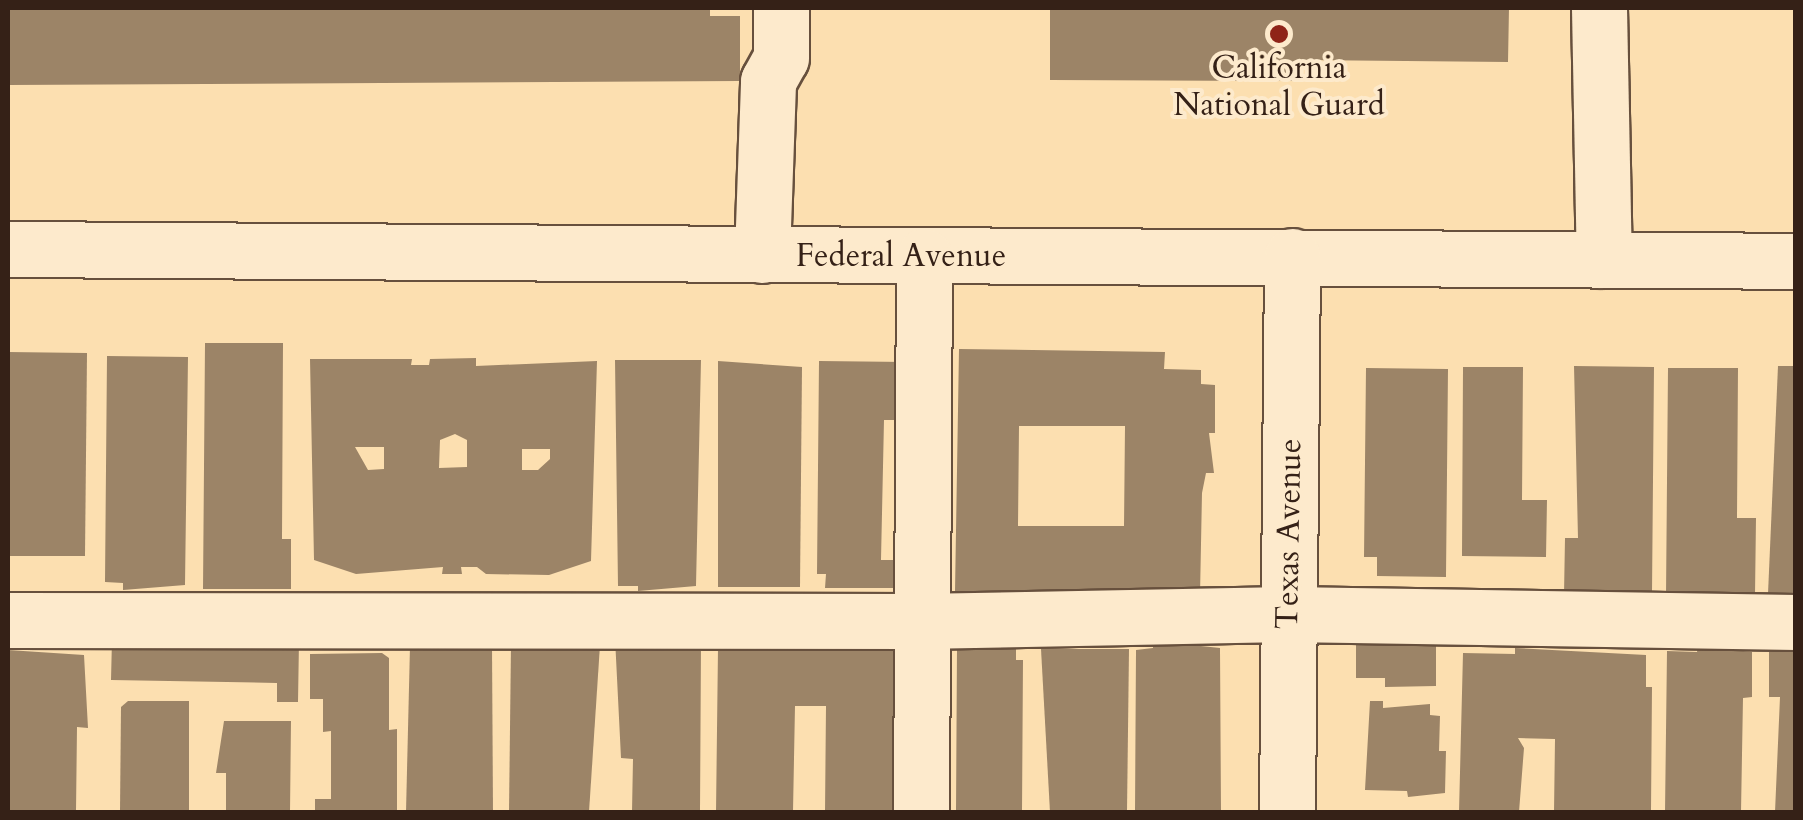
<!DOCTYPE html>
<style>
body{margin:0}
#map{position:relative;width:1803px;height:820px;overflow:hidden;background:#fcdfb0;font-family:Cardo,serif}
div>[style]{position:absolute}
.building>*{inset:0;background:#9c8467}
.roads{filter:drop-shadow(2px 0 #67503d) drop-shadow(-2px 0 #67503d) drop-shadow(0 2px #67503d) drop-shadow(0 -2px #67503d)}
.minor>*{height:55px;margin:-27.5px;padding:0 27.5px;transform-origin:27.5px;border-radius:27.5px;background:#fdeacc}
.dots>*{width:28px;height:28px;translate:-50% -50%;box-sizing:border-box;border:5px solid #fdeacc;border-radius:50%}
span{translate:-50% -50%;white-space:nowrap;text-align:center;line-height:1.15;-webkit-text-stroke:8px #fdeacc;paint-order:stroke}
.poi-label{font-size:32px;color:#352117}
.street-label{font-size:32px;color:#352117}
.frame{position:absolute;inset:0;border:10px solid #352117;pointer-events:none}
</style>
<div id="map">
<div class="building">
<i style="clip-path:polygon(8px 8px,710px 8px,710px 16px,740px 16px,740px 81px,8px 85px)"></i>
<i style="clip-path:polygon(1050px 8px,1509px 8px,1508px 62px,1303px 60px,1303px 81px,1050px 80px)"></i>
<i style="clip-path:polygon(205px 343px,283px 343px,282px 539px,291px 539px,291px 589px,203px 589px)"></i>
<i style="clip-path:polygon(evenodd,959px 349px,1165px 352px,1164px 369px,1201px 370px,1201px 384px,1215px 385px,1215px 433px,1209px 433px,1214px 473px,1206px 473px,1202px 493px,1200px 595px,955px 592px,959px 349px,1019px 426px,1125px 426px,1124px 526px,1018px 526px,1019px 426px)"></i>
<i style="clip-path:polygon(8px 352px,87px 353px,85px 556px,8px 556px)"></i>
<i style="clip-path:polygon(107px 356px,188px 357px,185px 585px,123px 590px,123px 583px,105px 582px)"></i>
<i style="clip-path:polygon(evenodd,476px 358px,476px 366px,597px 361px,591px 561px,549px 575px,486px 574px,477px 567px,461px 567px,462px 574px,442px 574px,443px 567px,356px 574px,314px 560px,310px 359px,412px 359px,411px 365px,429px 365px,430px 359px,476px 358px,455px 434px,467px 440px,467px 467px,439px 468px,440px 440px,455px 434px,476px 358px,355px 447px,384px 447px,384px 469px,368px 470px,355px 447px,476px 358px,522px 449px,550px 449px,550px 459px,538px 470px,522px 470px,522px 449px)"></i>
<i style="clip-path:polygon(615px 360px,701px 360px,696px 586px,638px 591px,638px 586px,618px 586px)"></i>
<i style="clip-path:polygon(718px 361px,802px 367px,800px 587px,718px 587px)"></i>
<i style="clip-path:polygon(819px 361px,906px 362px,906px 420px,884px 420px,881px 560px,905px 560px,905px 588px,825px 588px,826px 574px,817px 574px)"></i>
<i style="clip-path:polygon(1574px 366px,1654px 367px,1652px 594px,1564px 594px,1565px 538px,1578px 538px)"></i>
<i style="clip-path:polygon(1778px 366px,1796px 366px,1796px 594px,1768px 594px)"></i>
<i style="clip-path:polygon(1463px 367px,1523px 367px,1522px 500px,1547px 500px,1546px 557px,1462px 556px)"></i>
<i style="clip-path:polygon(1366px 368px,1448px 369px,1446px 577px,1377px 576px,1377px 557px,1364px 557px)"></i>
<i style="clip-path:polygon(1668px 368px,1738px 368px,1737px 518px,1756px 518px,1755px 595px,1666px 595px)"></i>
<i style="clip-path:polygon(1356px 635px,1436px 637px,1436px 686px,1385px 687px,1385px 678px,1356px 678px)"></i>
<i style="clip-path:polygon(615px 638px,701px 643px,700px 812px,632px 812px,633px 759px,621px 758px)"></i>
<i style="clip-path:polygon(112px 639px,299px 641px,298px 702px,277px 702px,277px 683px,111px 680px)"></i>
<i style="clip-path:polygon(860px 639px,868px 650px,904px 650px,902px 812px,825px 812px,826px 706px,795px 706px,793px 812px,716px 812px,718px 648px)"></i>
<i style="clip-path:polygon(1153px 641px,1220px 648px,1221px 812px,1135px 812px,1136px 650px,1153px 648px)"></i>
<i style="clip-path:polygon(511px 645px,600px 645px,589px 812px,509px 812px)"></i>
<i style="clip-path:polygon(410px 646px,492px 646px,493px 812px,406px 812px)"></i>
<i style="clip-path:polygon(1698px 646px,1752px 652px,1752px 697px,1743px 698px,1741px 812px,1665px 812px,1667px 651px,1697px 652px)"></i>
<i style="clip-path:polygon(957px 647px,1016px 647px,1016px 660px,1023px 660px,1022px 812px,956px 812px)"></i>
<i style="clip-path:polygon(1515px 648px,1646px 655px,1646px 687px,1652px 687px,1651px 812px,1554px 812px,1555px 739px,1518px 738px,1524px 748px,1519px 812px,1459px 812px,1463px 653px,1515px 654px)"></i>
<i style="clip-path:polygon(1041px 649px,1129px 649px,1127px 812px,1050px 812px)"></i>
<i style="clip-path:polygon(8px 650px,84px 655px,88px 728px,77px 727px,76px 812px,8px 812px)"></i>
<i style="clip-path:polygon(1769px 652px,1796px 652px,1796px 812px,1775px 812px,1780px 697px,1769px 697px)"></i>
<i style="clip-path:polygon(382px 653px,389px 658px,389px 730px,397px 729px,397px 812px,315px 812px,315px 799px,331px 799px,331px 731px,323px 732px,323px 699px,310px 699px,310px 654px)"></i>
<i style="clip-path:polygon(128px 701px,189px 701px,189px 812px,120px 812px,121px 707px)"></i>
<i style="clip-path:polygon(1370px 701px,1383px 701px,1383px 708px,1430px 704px,1430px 715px,1440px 716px,1439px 751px,1446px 751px,1445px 793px,1408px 797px,1407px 791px,1365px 790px)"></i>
<i style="clip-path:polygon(224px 721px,291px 721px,290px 812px,226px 812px,226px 773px,216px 773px)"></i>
</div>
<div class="roads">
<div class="minor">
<i style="left:1599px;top:8px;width:252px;rotate:88.9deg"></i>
<i style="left:8px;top:249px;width:1788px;rotate:0.38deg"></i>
<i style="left:762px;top:255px;width:174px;rotate:-88deg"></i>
<i style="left:768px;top:81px;width:26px;rotate:-61deg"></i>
<i style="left:781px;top:58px;width:50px;rotate:-90deg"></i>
<i style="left:8px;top:620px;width:911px;rotate:0.06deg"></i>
<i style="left:919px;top:621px;width:368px;rotate:-1.1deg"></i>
<i style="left:1287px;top:614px;width:509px;rotate:0.9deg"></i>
<i style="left:921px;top:812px;width:556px;rotate:-89.69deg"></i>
<i style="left:1287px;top:812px;width:556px;rotate:-89.48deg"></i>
</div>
</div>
<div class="dots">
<i style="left:1279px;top:34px;background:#8f2418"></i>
</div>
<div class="poi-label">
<span style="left:1279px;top:87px">California<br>National Guard</span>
</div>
<div class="street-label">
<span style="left:901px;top:256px">Federal Avenue</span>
<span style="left:1289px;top:534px;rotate:-89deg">Texas Avenue</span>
</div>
<div class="frame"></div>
</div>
